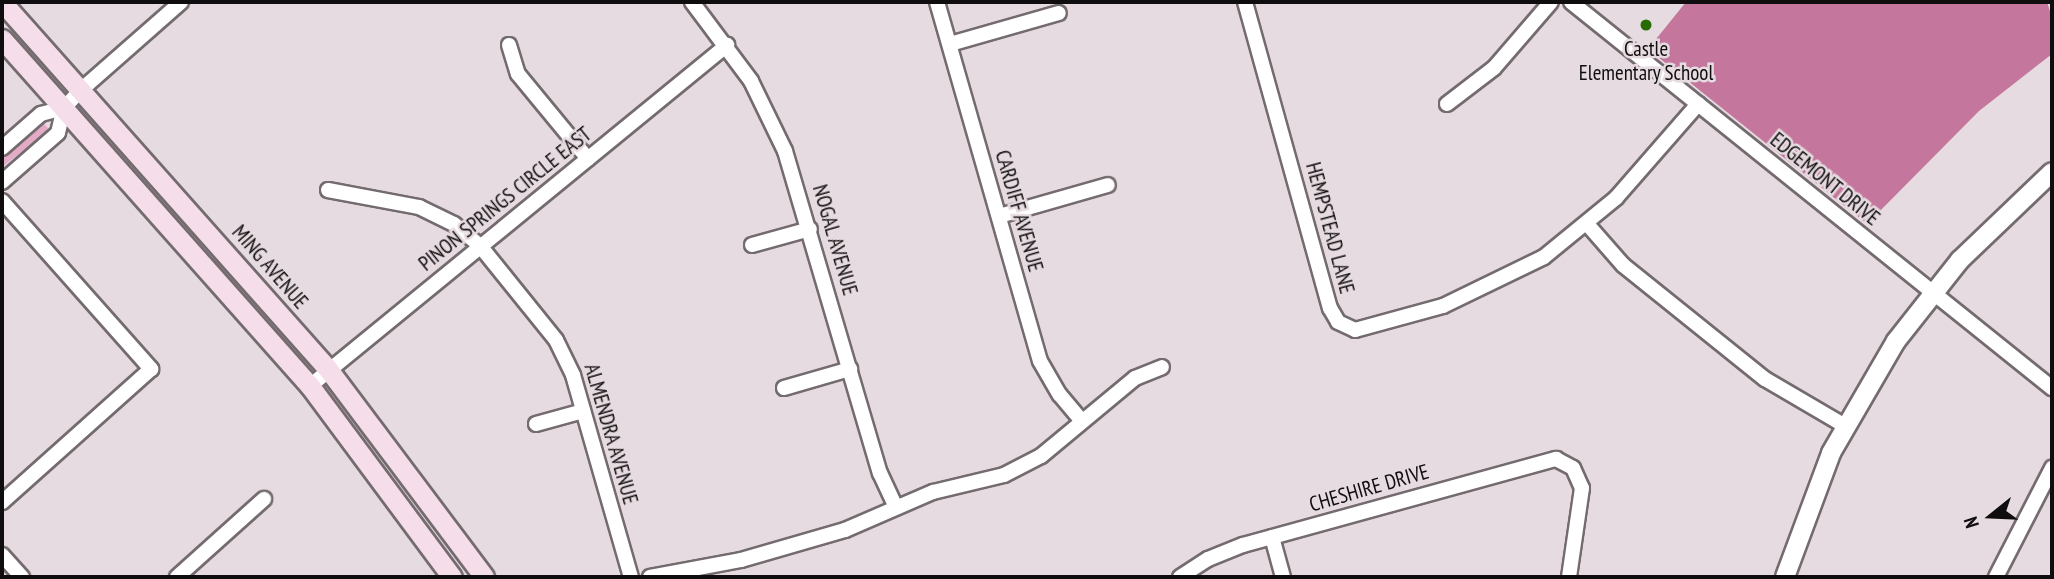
<!DOCTYPE html>
<style>
body{margin:0}
#map{position:relative;width:2054px;height:579px;overflow:hidden;background:#e6dbe0;font-family:"PT Sans Narrow",sans-serif}
div>[style]{position:absolute}
.green>*{inset:0;background:#e4abc6}
.water>*{inset:0;background:#c4769d}
.roads{filter:drop-shadow(2px 0 #746b6f) drop-shadow(-2px 0 #746b6f) drop-shadow(0 2px #746b6f) drop-shadow(0 -2px #746b6f)}
.minor>*{height:14px;margin:-7px;padding:0 7px;transform-origin:7px;border-radius:7px;background:#fff}
.tertiary>*{height:18px;margin:-9px;padding:0 9px;transform-origin:9px;border-radius:9px;background:#fff}
.secondary>*{height:19px;margin:-9.5px;padding:0 9.5px;transform-origin:9.5px;border-radius:9.5px;background:#f5dde9}
.dots>*{width:19px;height:19px;translate:-50% -50%;box-sizing:border-box;border:4px solid #e6dbe0;border-radius:50%}
span{translate:-50% -50%;white-space:nowrap;text-align:center;line-height:1.15;-webkit-text-stroke:5px #e6dbe0;paint-order:stroke}
.poi-label{font-size:21px;color:#100d0e}
.street-label{font-size:21px;color:#100d0e}
.frame{position:absolute;inset:0;border:4px solid #100d0e;pointer-events:none}
.north{position:absolute;left:1956px;top:481px;width:70px;height:70px;-webkit-text-stroke:5px #e6dbe0;paint-order:stroke;rotate:252deg;font-size:19px;font-weight:700;line-height:28px;text-align:center;color:#100d0e}
.north::after{content:'';display:block;margin:auto;width:24px;height:32px;background:#100d0e;clip-path:polygon(50% 0,100% 100%,50% 72%,0 100%)}
</style>
<div id="map">
<div class="green">
<i style="clip-path:polygon(42px 122px,48px 128px,46px 133px,2px 167px,2px 156px)"></i>
</div>
<div class="water">
<i style="clip-path:polygon(1686px 2px,2047px 2px,2052px 17px,2052px 54px,1979px 111px,1867px 224px,1648px 49px)"></i>
</div>
<div class="roads">
<div class="minor">
<i style="left:692px;top:2px;width:99px;rotate:53.2deg"></i>
<i style="left:751px;top:81px;width:78px;rotate:64.1deg"></i>
<i style="left:785px;top:151px;width:336px;rotate:73.6deg"></i>
<i style="left:880px;top:473px;width:38px;rotate:65deg"></i>
<i style="left:937px;top:2px;width:373px;rotate:74deg"></i>
<i style="left:1040px;top:361px;width:39px;rotate:60deg"></i>
<i style="left:1060px;top:395px;width:34px;rotate:50deg"></i>
<i style="left:1245px;top:2px;width:318px;rotate:74.5deg"></i>
<i style="left:1330px;top:308px;width:16px;rotate:60deg"></i>
<i style="left:1338px;top:322px;width:19px;rotate:25deg"></i>
<i style="left:1355px;top:330px;width:91px;rotate:-15.3deg"></i>
<i style="left:1443px;top:306px;width:112px;rotate:-25.9deg"></i>
<i style="left:1544px;top:257px;width:93px;rotate:-39.3deg"></i>
<i style="left:1616px;top:198px;width:125px;rotate:-48.9deg"></i>
<i style="left:1571px;top:2px;width:617px;rotate:38.75deg"></i>
<i style="left:950px;top:44px;width:113px;rotate:-15.9deg"></i>
<i style="left:509px;top:45px;width:30px;rotate:73deg"></i>
<i style="left:518px;top:74px;width:110px;rotate:50.5deg"></i>
<i style="left:1447px;top:104px;width:59px;rotate:-37.5deg"></i>
<i style="left:1494px;top:68px;width:87px;rotate:-49.2deg"></i>
<i style="left:2px;top:148px;width:52px;rotate:-41.1deg"></i>
<i style="left:41px;top:114px;width:24px;rotate:-15deg"></i>
<i style="left:2px;top:182px;width:74px;rotate:-41.2deg"></i>
<i style="left:58px;top:133px;width:26px;rotate:-77deg"></i>
<i style="left:64px;top:108px;width:25px;rotate:-47deg"></i>
<i style="left:81px;top:90px;width:133px;rotate:-41.3deg"></i>
<i style="left:328px;top:190px;width:93px;rotate:10.6deg"></i>
<i style="left:419px;top:207px;width:39px;rotate:26deg"></i>
<i style="left:454px;top:224px;width:35px;rotate:40deg"></i>
<i style="left:481px;top:247px;width:119px;rotate:51.1deg"></i>
<i style="left:556px;top:340px;width:39px;rotate:64deg"></i>
<i style="left:573px;top:375px;width:210px;rotate:74deg"></i>
<i style="left:2px;top:201px;width:225px;rotate:48.4deg"></i>
<i style="left:151px;top:369px;width:200px;rotate:138.2deg"></i>
<i style="left:999px;top:216px;width:113px;rotate:-15.9deg"></i>
<i style="left:1588px;top:225px;width:53px;rotate:48.8deg"></i>
<i style="left:1623px;top:265px;width:182px;rotate:38.8deg"></i>
<i style="left:1765px;top:379px;width:93px;rotate:30.4deg"></i>
<i style="left:752px;top:245px;width:60px;rotate:-15.4deg"></i>
<i style="left:310px;top:386px;width:539px;rotate:-39.27deg"></i>
<i style="left:784px;top:388px;width:69px;rotate:-16.1deg"></i>
<i style="left:536px;top:424px;width:49px;rotate:-15.5deg"></i>
<i style="left:1272px;top:537px;width:41px;rotate:74.6deg"></i>
<i style="left:2px;top:555px;width:30px;rotate:48deg"></i>
<i style="left:177px;top:577px;width:117px;rotate:-41.9deg"></i>
<i style="left:650px;top:577px;width:93px;rotate:-10.6deg"></i>
<i style="left:741px;top:560px;width:108px;rotate:-16.1deg"></i>
<i style="left:845px;top:530px;width:96px;rotate:-23.4deg"></i>
<i style="left:933px;top:492px;width:73px;rotate:-13.5deg"></i>
<i style="left:1004px;top:475px;width:42px;rotate:-27.2deg"></i>
<i style="left:1041px;top:456px;width:122px;rotate:-39.7deg"></i>
<i style="left:1135px;top:378px;width:29px;rotate:-22deg"></i>
<i style="left:1180px;top:577px;width:33px;rotate:-33deg"></i>
<i style="left:1208px;top:559px;width:38px;rotate:-22deg"></i>
<i style="left:1243px;top:545px;width:325px;rotate:-15.4deg"></i>
<i style="left:1556px;top:459px;width:19px;rotate:28deg"></i>
<i style="left:1573px;top:468px;width:22px;rotate:66deg"></i>
<i style="left:1582px;top:488px;width:90px;rotate:98.3deg"></i>
<i style="left:1996px;top:577px;width:123px;rotate:-62.8deg"></i>
</div>
<div class="tertiary">
<i style="left:1785px;top:577px;width:132px;rotate:-69.6deg"></i>
<i style="left:1831px;top:453px;width:129px;rotate:-59.9deg"></i>
<i style="left:1896px;top:341px;width:103px;rotate:-51.7deg"></i>
<i style="left:1960px;top:260px;width:127px;rotate:-43.7deg"></i>
</div>
<div class="secondary">
<i style="left:2px;top:2px;width:491px;rotate:48.4deg"></i>
<i style="left:328px;top:369px;width:260px;rotate:53.1deg"></i>
<i style="left:2px;top:39px;width:464px;rotate:48.4deg"></i>
<i style="left:310px;top:386px;width:238px;rotate:53.4deg"></i>
</div>
</div>
<div class="dots">
<i style="left:1646px;top:25px;background:#266b04"></i>
</div>
<div class="poi-label">
<span style="left:1646px;top:61px">Castle<br>Elementary School</span>
</div>
<div class="street-label">
<span style="left:1825px;top:179px;rotate:39deg">EDGEMONT DRIVE</span>
<span style="left:505px;top:199px;rotate:-39deg">PINON SPRINGS CIRCLE EAST</span>
<span style="left:1019px;top:211px;rotate:74deg">CARDIFF AVENUE</span>
<span style="left:1330px;top:228px;rotate:75deg">HEMPSTEAD LANE</span>
<span style="left:835px;top:240px;rotate:74deg">NOGAL AVENUE</span>
<span style="left:270px;top:267px;rotate:49deg">MING AVENUE</span>
<span style="left:611px;top:434px;rotate:74deg">ALMENDRA AVENUE</span>
<span style="left:1369px;top:488px;rotate:-16deg">CHESHIRE DRIVE</span>
</div>
<div class="frame"></div>
<div class="north">N</div>
</div>
